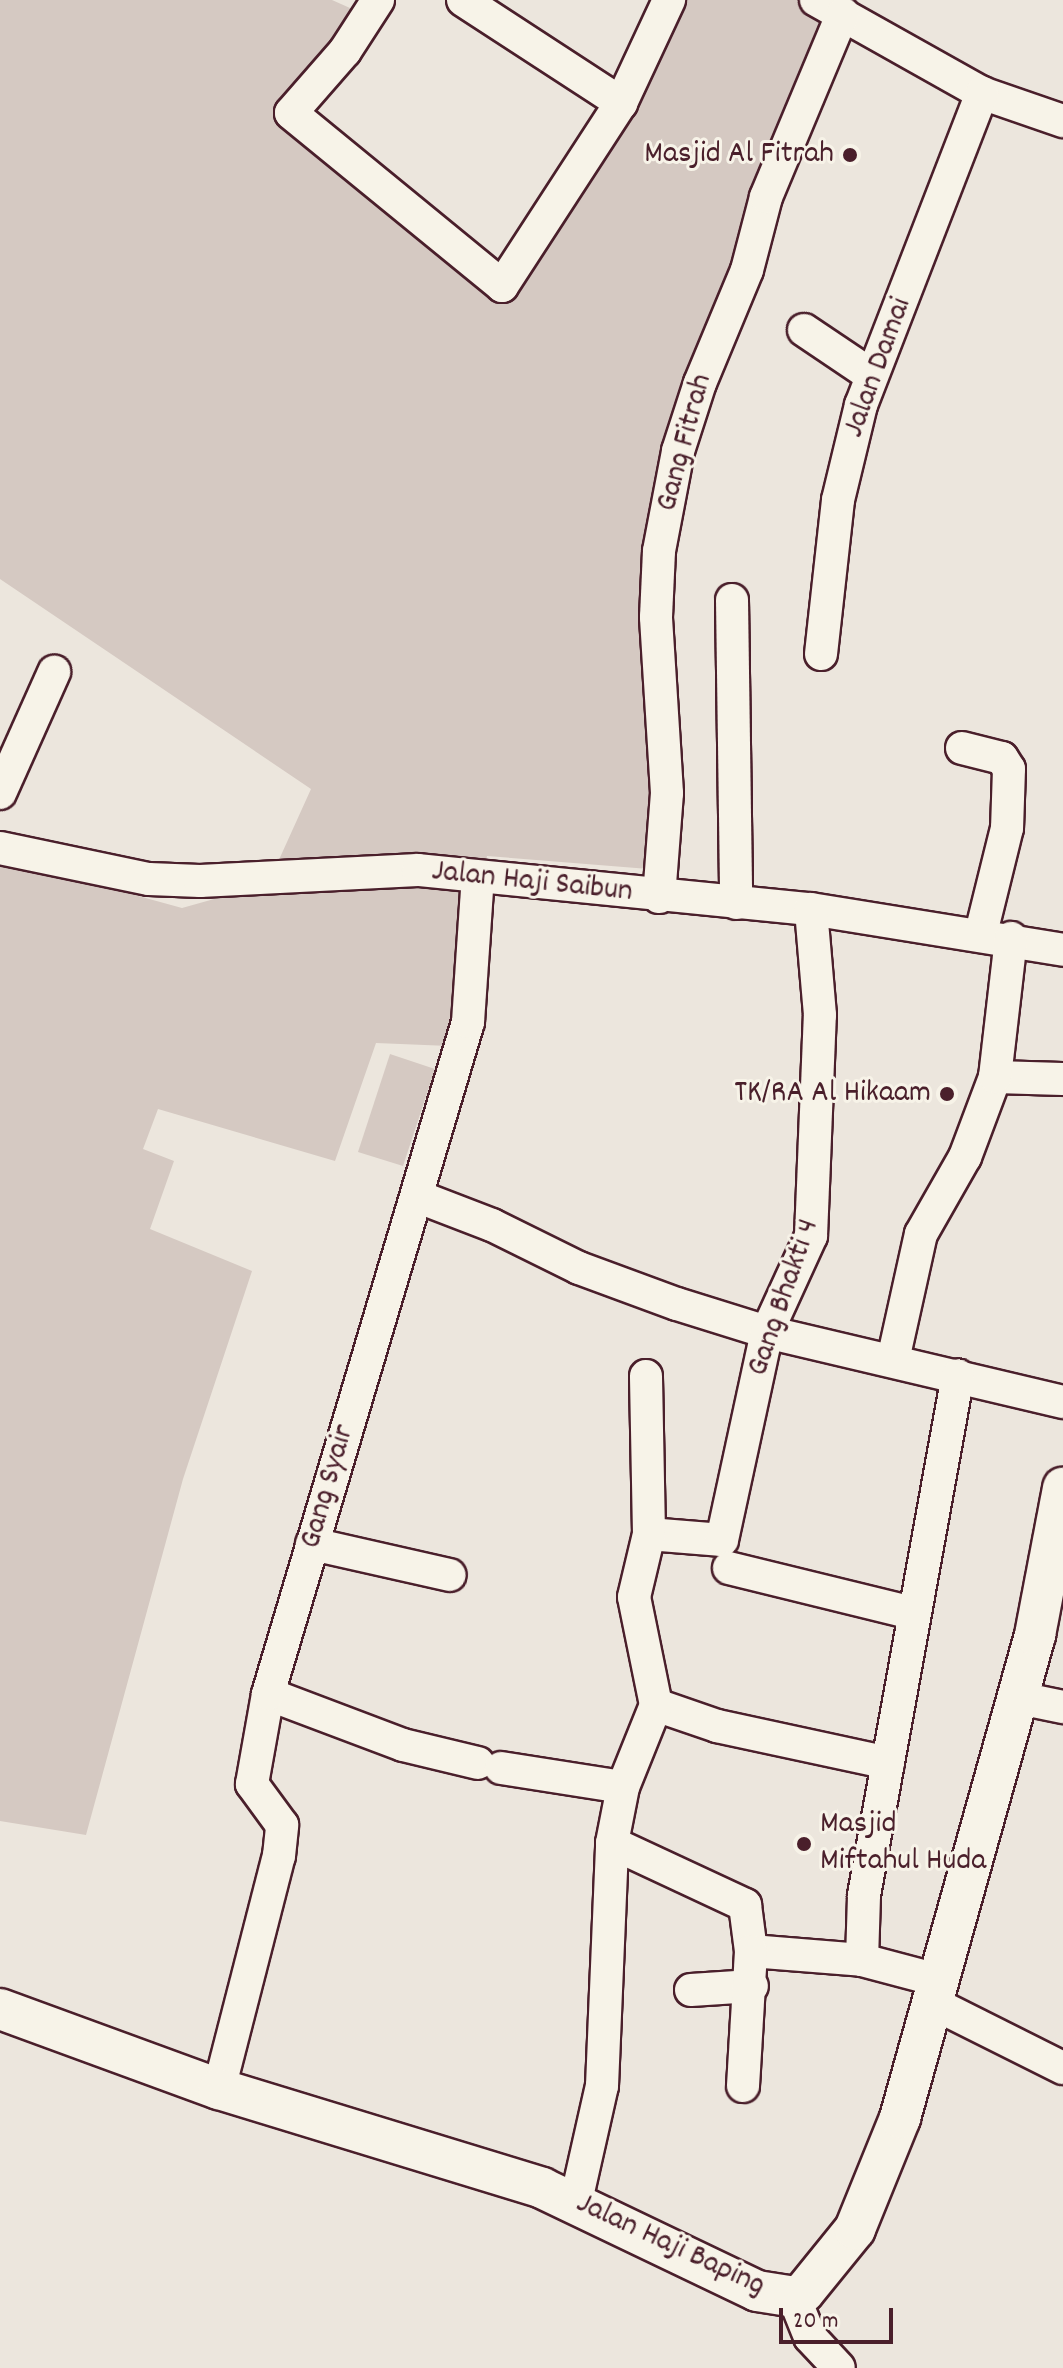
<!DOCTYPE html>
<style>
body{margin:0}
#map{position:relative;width:1063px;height:2368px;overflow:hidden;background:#ece6dd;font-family:Dekko,sans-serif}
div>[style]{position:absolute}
.green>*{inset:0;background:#d5c9c2}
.roads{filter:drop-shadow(2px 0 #4a1f2b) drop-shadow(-2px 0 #4a1f2b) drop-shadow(0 2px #4a1f2b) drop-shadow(0 -2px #4a1f2b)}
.minor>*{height:32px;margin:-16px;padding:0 16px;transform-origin:16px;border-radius:16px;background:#f7f3e8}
.tertiary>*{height:40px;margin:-20px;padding:0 20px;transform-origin:20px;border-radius:20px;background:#f7f3e8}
.dots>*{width:22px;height:22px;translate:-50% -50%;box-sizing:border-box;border:4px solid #f7f3e8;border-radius:50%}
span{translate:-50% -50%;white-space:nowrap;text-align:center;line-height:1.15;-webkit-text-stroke:6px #f7f3e8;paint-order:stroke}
.poi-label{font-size:32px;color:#4a1f2b}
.right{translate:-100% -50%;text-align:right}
.left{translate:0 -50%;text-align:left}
.street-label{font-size:32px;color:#4a1f2b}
.scale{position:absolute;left:779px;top:2308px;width:114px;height:36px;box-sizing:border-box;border:4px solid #4a1f2b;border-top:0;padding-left:10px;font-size:24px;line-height:28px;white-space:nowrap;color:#4a1f2b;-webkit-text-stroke:6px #f7f3e8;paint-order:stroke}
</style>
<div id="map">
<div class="green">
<i style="clip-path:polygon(0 0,332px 0,359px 12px,288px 112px,504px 291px,675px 0,825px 0,844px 10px,675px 451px,661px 870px,487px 856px,449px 1046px,376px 1043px,335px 1161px,158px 1109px,143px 1149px,174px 1161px,150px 1229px,252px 1271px,183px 1479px,86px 1835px,0 1821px,0 858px,182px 908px,268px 884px,311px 789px,0 579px)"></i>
<i style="clip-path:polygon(390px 1054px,435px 1069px,403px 1166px,358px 1152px)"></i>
</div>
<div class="roads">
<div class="minor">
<i style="left:378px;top:0;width:61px;rotate:122.9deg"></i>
<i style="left:345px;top:51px;width:82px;rotate:131.1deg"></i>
<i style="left:291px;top:113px;width:273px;rotate:39.3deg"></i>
<i style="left:502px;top:286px;width:218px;rotate:-57deg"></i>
<i style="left:621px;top:103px;width:114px;rotate:-65deg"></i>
<i style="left:463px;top:0;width:189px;rotate:33.1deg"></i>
<i style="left:816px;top:0;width:190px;rotate:29.3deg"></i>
<i style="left:982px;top:93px;width:86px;rotate:19.1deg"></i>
<i style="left:804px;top:330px;width:81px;rotate:33.9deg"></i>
<i style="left:732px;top:600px;width:303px;rotate:89.2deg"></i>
<i style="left:821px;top:654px;width:155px;rotate:-83.7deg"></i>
<i style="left:838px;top:500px;width:98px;rotate:-76.4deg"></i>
<i style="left:861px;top:405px;width:335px;rotate:-68.8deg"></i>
<i style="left:962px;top:748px;width:41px;rotate:14deg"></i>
<i style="left:1002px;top:758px;width:13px;rotate:58deg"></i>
<i style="left:1009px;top:769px;width:59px;rotate:91.9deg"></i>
<i style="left:1007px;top:828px;width:108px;rotate:103.9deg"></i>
<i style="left:0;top:793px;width:133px;rotate:-65.9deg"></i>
<i style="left:0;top:848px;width:152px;rotate:11.8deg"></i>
<i style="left:149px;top:879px;width:51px;rotate:2.2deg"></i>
<i style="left:200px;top:881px;width:218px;rotate:-2.9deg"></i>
<i style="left:418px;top:870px;width:395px;rotate:5.7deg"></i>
<i style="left:811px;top:909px;width:255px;rotate:9.2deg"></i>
<i style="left:659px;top:897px;width:104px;rotate:-85.6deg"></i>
<i style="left:667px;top:793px;width:176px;rotate:-93.6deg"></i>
<i style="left:656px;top:617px;width:66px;rotate:-87.4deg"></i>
<i style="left:659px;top:551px;width:102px;rotate:-79.2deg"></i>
<i style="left:678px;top:451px;width:71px;rotate:-72.1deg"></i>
<i style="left:700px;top:383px;width:122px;rotate:-67.4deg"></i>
<i style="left:747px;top:270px;width:75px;rotate:-75.4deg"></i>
<i style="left:766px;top:197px;width:199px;rotate:-67.3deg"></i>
<i style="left:995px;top:1077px;width:68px;rotate:1.7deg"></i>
<i style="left:419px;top:1197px;width:78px;rotate:21deg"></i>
<i style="left:492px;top:1225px;width:97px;rotate:26.3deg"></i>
<i style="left:579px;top:1268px;width:104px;rotate:20.2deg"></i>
<i style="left:677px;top:1304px;width:94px;rotate:17.3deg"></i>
<i style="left:767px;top:1332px;width:304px;rotate:13.3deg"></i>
<i style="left:893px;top:1360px;width:129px;rotate:-77.5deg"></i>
<i style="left:921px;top:1234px;width:89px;rotate:-60.3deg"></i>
<i style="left:965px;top:1157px;width:85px;rotate:-69.4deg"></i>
<i style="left:995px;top:1077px;width:140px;rotate:-83.4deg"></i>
<i style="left:649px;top:1534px;width:73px;rotate:4.7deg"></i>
<i style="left:722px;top:1540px;width:213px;rotate:-77.8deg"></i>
<i style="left:767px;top:1332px;width:106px;rotate:-65.4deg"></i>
<i style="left:811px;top:1236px;width:221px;rotate:-87.7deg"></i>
<i style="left:820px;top:1015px;width:106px;rotate:-94.9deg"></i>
<i style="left:312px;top:1544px;width:141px;rotate:12.7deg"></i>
<i style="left:729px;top:1568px;width:188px;rotate:13.8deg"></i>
<i style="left:268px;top:1694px;width:144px;rotate:20.7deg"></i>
<i style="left:403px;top:1745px;width:77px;rotate:13.5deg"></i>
<i style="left:1019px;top:1698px;width:45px;rotate:11.6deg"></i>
<i style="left:656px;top:1705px;width:65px;rotate:19deg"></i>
<i style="left:717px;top:1726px;width:175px;rotate:12.2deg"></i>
<i style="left:501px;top:1768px;width:123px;rotate:8.9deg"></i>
<i style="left:612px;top:1843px;width:147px;rotate:25deg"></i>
<i style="left:745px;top:1905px;width:46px;rotate:82.6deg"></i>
<i style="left:751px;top:1951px;width:111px;rotate:4.6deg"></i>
<i style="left:862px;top:1960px;width:82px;rotate:14.9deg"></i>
<i style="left:862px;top:1960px;width:65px;rotate:-88.2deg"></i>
<i style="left:864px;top:1895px;width:528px;rotate:-79.75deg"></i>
<i style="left:691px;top:1990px;width:61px;rotate:-3.8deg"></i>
<i style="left:935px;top:2004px;width:143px;rotate:26.6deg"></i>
<i style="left:743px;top:2086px;width:135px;rotate:-86.6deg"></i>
<i style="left:219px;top:2089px;width:241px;rotate:-75.6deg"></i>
<i style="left:279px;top:1856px;width:31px;rotate:-84deg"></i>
<i style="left:282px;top:1825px;width:51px;rotate:-126.2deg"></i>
<i style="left:252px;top:1784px;width:91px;rotate:-79.9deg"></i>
<i style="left:268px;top:1694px;width:701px;rotate:-73.43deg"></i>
<i style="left:468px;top:1022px;width:145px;rotate:-86.1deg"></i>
<i style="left:576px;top:2201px;width:118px;rotate:-77.3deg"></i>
<i style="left:602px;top:2086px;width:243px;rotate:-87.6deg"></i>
<i style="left:612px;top:1843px;width:57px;rotate:-78.9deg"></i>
<i style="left:623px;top:1787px;width:88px;rotate:-68.1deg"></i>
<i style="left:656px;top:1705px;width:110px;rotate:-101.5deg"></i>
<i style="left:634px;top:1597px;width:65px;rotate:-76.6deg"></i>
<i style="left:649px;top:1534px;width:158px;rotate:-91.1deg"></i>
<i style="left:794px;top:2297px;width:43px;rotate:68.2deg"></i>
<i style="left:810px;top:2337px;width:42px;rotate:46.9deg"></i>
</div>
<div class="tertiary">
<i style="left:0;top:2009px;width:233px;rotate:20.1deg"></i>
<i style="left:219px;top:2089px;width:338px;rotate:17deg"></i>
<i style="left:542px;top:2188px;width:238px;rotate:25.6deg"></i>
<i style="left:757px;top:2291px;width:37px;rotate:9deg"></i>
<i style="left:794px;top:2297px;width:11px;rotate:-27deg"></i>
<i style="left:804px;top:2292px;width:81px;rotate:-51deg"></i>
<i style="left:855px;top:2229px;width:120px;rotate:-67.9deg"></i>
<i style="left:900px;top:2118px;width:502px;rotate:-74.38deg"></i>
<i style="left:1035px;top:1635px;width:150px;rotate:-79.2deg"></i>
</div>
</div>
<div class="dots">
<i style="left:850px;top:155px;background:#4a1f2b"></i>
<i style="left:947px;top:1094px;background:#4a1f2b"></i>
<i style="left:804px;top:1844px;background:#4a1f2b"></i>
</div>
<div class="poi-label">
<span class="right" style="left:834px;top:155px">Masjid Al Fitrah</span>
<span class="right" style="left:931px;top:1094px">TK/RA Al Hikaam</span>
<span class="left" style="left:820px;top:1844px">Masjid<br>Miftahul Huda</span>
</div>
<div class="street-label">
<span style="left:879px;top:368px;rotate:-70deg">Jalan Damai</span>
<span style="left:686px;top:443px;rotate:-75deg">Gang Fitrah</span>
<span style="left:532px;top:883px;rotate:6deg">Jalan Haji Saibun</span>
<span style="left:785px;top:1298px;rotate:-71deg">Gang Bhakti 4</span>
<span style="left:329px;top:1487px;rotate:-74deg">Gang Syair</span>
<span style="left:670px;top:2246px;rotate:25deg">Jalan Haji Baping</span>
</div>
<div class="scale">20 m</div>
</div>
